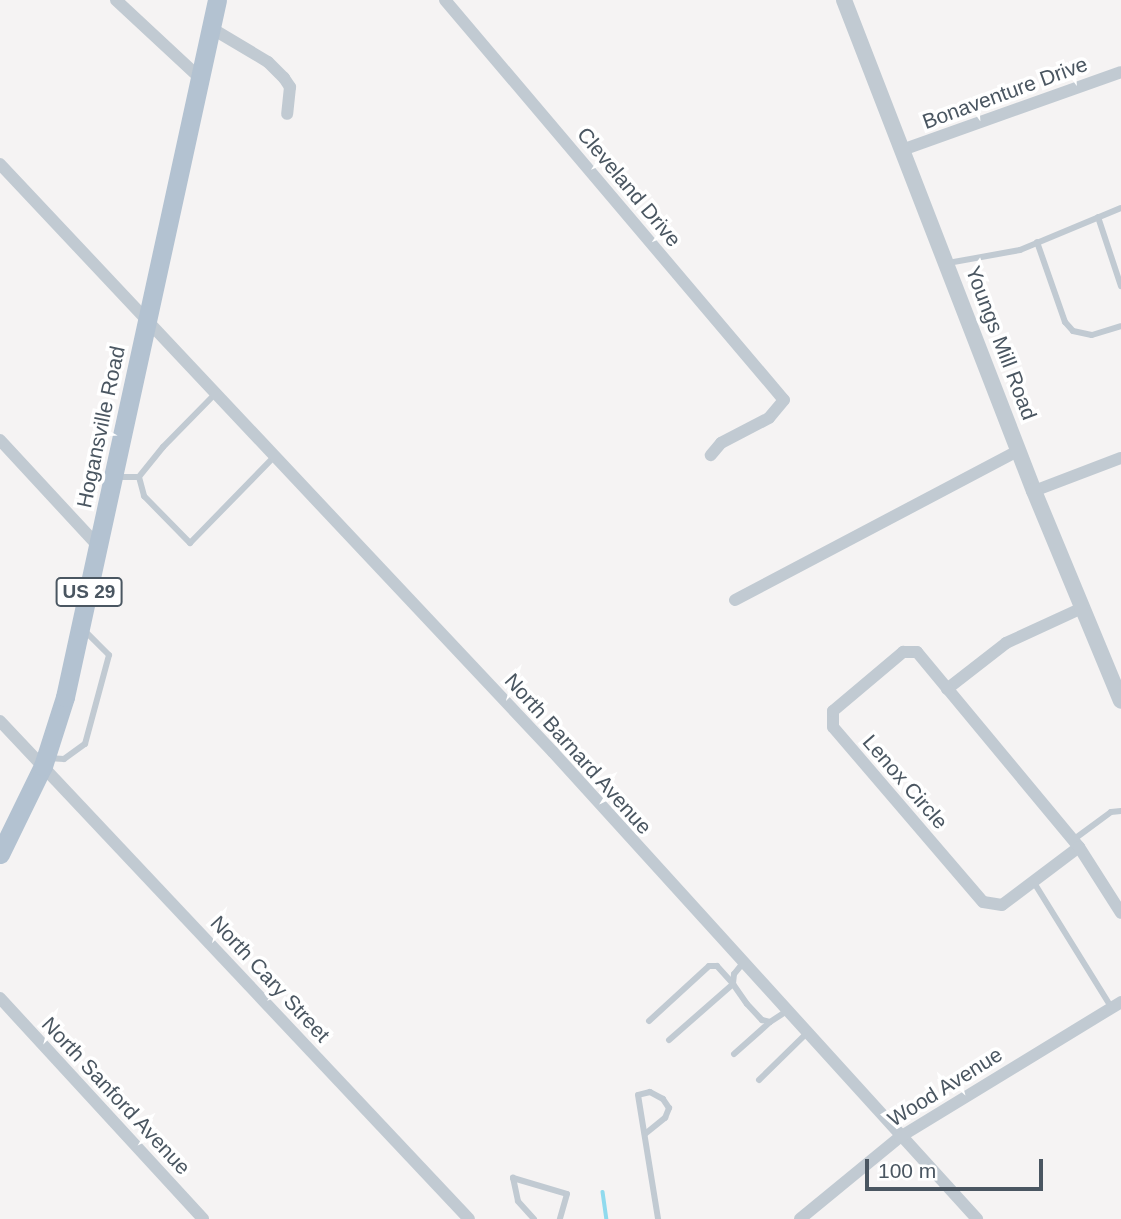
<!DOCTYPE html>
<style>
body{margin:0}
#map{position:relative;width:1121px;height:1219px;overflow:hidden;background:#f5f3f3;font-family:Helvetica,sans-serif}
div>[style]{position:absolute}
.stream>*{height:3.5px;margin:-1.75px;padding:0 1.75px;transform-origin:1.75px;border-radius:1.75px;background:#90daee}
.service>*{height:6px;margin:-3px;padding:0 3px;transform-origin:3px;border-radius:3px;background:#c1cad2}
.minor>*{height:12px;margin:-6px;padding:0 6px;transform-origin:6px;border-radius:6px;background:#c1cad2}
.tertiary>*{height:16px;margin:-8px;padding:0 8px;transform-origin:8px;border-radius:8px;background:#c1cad2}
.primary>*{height:19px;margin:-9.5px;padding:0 9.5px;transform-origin:9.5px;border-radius:9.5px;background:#b3c2d1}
span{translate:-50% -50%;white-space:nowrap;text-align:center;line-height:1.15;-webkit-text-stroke:7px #fff;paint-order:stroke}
.shield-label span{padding:2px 5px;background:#fff;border:2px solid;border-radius:5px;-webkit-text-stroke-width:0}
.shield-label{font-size:19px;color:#4a5661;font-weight:700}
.street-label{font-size:21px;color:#4a5661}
.scale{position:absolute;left:865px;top:1159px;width:178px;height:32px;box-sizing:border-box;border:4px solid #4a5661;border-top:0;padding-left:9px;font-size:21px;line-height:24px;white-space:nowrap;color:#4a5661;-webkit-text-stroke:5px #fff;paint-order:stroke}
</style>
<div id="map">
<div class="stream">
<i style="left:603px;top:1192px;width:27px;rotate:82deg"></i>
</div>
<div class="service">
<i style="left:1098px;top:217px;width:73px;rotate:71.6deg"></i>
<i style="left:1037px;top:242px;width:85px;rotate:70.7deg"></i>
<i style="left:1065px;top:322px;width:12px;rotate:48deg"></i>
<i style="left:1073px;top:331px;width:19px;rotate:12deg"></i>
<i style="left:1092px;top:335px;width:30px;rotate:-17deg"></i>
<i style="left:948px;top:263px;width:73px;rotate:-10.2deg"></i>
<i style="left:1020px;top:250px;width:109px;rotate:-22.6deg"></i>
<i style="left:215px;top:394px;width:74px;rotate:134.5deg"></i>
<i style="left:163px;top:447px;width:38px;rotate:129deg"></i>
<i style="left:139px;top:477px;width:20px;rotate:75deg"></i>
<i style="left:144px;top:496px;width:66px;rotate:45.6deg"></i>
<i style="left:190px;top:543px;width:123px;rotate:-45.7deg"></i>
<i style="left:116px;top:477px;width:23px"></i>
<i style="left:48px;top:758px;width:16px;rotate:4deg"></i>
<i style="left:64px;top:759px;width:26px;rotate:-36deg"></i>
<i style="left:85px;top:744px;width:92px;rotate:-74.9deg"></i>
<i style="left:109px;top:655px;width:37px;rotate:-135deg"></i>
<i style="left:1073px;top:840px;width:47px;rotate:-36.4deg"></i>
<i style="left:1111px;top:812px;width:10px;rotate:-6deg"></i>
<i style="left:1033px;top:881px;width:148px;rotate:58.2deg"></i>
<i style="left:743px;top:963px;width:14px;rotate:129deg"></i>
<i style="left:734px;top:974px;width:10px;rotate:96deg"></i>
<i style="left:733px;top:984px;width:24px;rotate:55deg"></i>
<i style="left:747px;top:1004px;width:22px;rotate:47deg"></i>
<i style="left:762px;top:1020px;width:8px;rotate:14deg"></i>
<i style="left:770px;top:1022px;width:20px;rotate:-33deg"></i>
<i style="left:649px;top:1021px;width:81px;rotate:-42.5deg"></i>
<i style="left:709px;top:966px;width:8px"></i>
<i style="left:717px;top:966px;width:24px;rotate:48deg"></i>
<i style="left:733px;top:984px;width:85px;rotate:138.8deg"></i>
<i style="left:734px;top:1054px;width:48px;rotate:-41.6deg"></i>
<i style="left:759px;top:1080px;width:69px;rotate:-44.4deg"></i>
<i style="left:645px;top:1134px;width:26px;rotate:-39deg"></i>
<i style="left:665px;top:1118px;width:11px;rotate:-68deg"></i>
<i style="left:669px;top:1108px;width:11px;rotate:-124deg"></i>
<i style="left:663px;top:1099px;width:15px;rotate:-152deg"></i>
<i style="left:650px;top:1092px;width:12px;rotate:166deg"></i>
<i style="left:638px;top:1095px;width:126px;rotate:80.8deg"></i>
<i style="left:534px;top:1219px;width:24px;rotate:-132deg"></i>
<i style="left:518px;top:1201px;width:24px;rotate:-102deg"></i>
<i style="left:513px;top:1178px;width:56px;rotate:16.5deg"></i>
<i style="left:567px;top:1194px;width:26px;rotate:106deg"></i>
</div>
<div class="minor">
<i style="left:116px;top:0;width:115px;rotate:42.9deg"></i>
<i style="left:445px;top:0;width:524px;rotate:49.72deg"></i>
<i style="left:784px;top:400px;width:23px;rotate:130deg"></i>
<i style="left:769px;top:418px;width:54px;rotate:152.5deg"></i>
<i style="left:721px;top:443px;width:16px;rotate:130deg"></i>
<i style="left:211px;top:28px;width:66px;rotate:30.8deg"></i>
<i style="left:268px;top:62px;width:23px;rotate:45deg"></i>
<i style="left:284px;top:78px;width:11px;rotate:56deg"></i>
<i style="left:290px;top:87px;width:27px;rotate:96deg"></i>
<i style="left:902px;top:150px;width:232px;rotate:-19.6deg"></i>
<i style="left:0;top:164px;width:807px;rotate:46.76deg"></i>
<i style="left:553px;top:752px;width:631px;rotate:47.76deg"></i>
<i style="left:0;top:440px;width:146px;rotate:47.2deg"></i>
<i style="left:1034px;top:491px;width:93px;rotate:-20.8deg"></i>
<i style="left:735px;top:600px;width:321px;rotate:-27.8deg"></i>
<i style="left:947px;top:689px;width:75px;rotate:-37.9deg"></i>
<i style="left:1006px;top:643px;width:84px;rotate:-24.7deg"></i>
<i style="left:0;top:721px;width:684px;rotate:46.72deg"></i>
<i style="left:1079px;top:847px;width:96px;rotate:143deg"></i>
<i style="left:1002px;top:905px;width:19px;rotate:-171deg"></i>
<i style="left:983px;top:902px;width:230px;rotate:-130.6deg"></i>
<i style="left:833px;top:727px;width:16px;rotate:-90deg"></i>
<i style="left:833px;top:711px;width:92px;rotate:-40.1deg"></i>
<i style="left:903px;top:652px;width:14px"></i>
<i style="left:917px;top:652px;width:254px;rotate:50.3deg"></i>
<i style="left:1079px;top:847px;width:78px;rotate:57.5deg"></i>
<i style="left:0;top:998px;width:300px;rotate:47.4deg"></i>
<i style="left:800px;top:1219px;width:129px;rotate:-39.4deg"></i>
<i style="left:900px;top:1137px;width:259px;rotate:-31.4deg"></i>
</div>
<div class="tertiary">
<i style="left:844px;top:0;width:526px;rotate:68.85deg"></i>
<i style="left:1034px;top:491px;width:227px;rotate:67.5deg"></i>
</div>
<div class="primary">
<i style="left:0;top:854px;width:98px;rotate:-64deg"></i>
<i style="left:43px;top:766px;width:72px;rotate:-72.3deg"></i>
<i style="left:65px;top:697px;width:713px;rotate:-77.7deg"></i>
</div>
<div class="shield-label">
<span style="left:89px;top:592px">US 29</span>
</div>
<div class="street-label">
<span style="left:1005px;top:93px;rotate:-20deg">Bonaventure Drive</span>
<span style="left:629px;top:187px;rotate:50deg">Cleveland Drive</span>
<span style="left:1001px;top:343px;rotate:69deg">Youngs Mill Road</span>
<span style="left:101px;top:427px;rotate:-78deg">Hogansville Road</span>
<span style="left:578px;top:754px;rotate:48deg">North Barnard Avenue</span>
<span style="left:905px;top:782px;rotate:49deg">Lenox Circle</span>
<span style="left:270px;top:979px;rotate:47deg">North Cary Street</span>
<span style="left:945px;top:1087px;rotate:-32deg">Wood Avenue</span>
<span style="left:116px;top:1096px;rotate:47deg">North Sanford Avenue</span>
</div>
<div class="scale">100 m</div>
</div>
